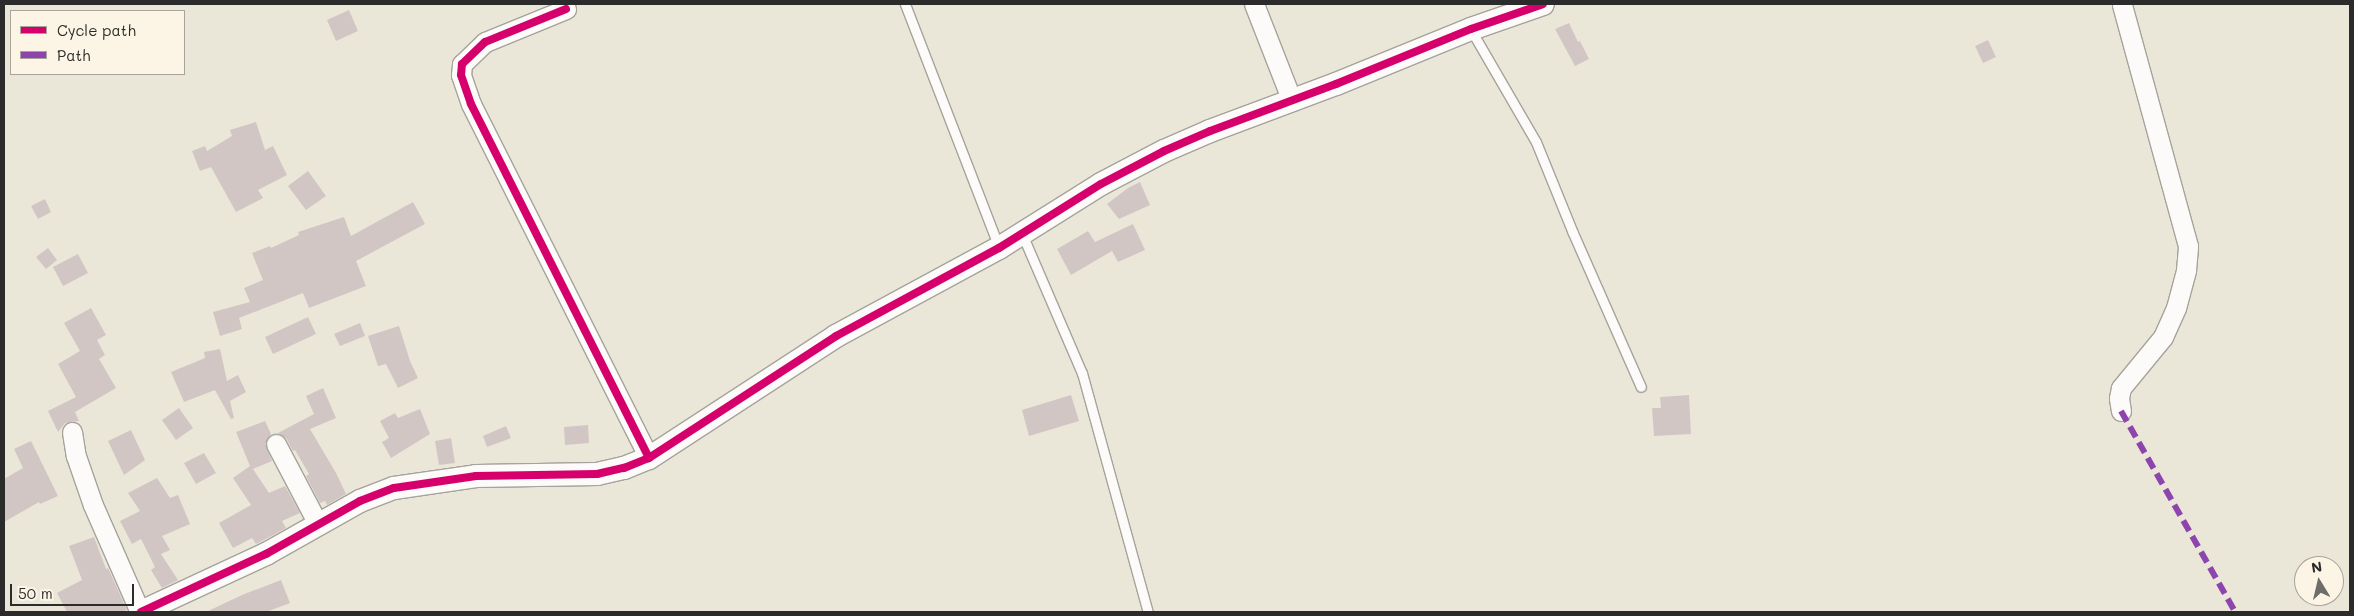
<!DOCTYPE html>
<style>
body{margin:0}
#map{position:relative;width:2354px;height:616px;overflow:hidden;background:#eae7d9;font-family:Mali,sans-serif}
div>[style]{position:absolute}
.building>*{inset:0;background:#d1c6c4}
.roads{filter:drop-shadow(1px 0 #a5a39b) drop-shadow(-1px 0 #a5a39b) drop-shadow(0 1px #a5a39b) drop-shadow(0 -1px #a5a39b)}
.service>*{height:9px;margin:-4.5px;padding:0 4.5px;transform-origin:4.5px;border-radius:4.5px;background:#fcfbf9}
.minor>*{height:19px;margin:-9.5px;padding:0 9.5px;transform-origin:9.5px;border-radius:9.5px;background:#fcfbf9}
.tertiary>*{height:22px;margin:-11px;padding:0 11px;transform-origin:11px;border-radius:11px;background:#fcfbf9}
.quiet>*{height:6px;margin-top:-3px;transform-origin:0;background:repeating-linear-gradient(90deg,#8e44ad 0 12px,transparent 0 18px)}
.cycleway>*{height:8px;margin:-4px;padding:0 4px;transform-origin:4px;border-radius:4px;background:#d6006c}
span{translate:-50% -50%;white-space:nowrap;text-align:center;line-height:1.15;-webkit-text-stroke:4px #fcf5e5;paint-order:stroke}
.frame{position:absolute;inset:0;border:5px solid #2b2b2b;pointer-events:none}
.legend{position:absolute;left:10px;top:10px;width:175px;height:65px;box-sizing:border-box;background:#fcf5e5;border:1px solid #a8a49b;margin:0;padding:6px 9px;list-style:none;font-size:15px;color:#2b2b2b}
.legend li{display:flex;align-items:center;gap:10px;height:25px}
.legend b{width:25px;border:1px solid #a8a49b}
.north{position:absolute;left:2294px;top:556px;width:50px;height:50px;box-sizing:border-box;background:#fcf5e5;border:1px solid #a8a49b;border-radius:50%;rotate:351deg;font-size:14px;font-weight:700;line-height:20px;text-align:center;color:#2b2b2b}
.north::after{content:'';display:block;margin:auto;width:18px;height:22px;background:#6e6d68;clip-path:polygon(50% 0,100% 100%,50% 72%,0 100%)}
.scale{position:absolute;left:10px;top:584px;width:124px;height:22px;box-sizing:border-box;border:2px solid #2b2b2b;border-top:0;padding-left:6px;font-size:15px;line-height:18px;white-space:nowrap;color:#2b2b2b;-webkit-text-stroke:4px #fcf5e5;paint-order:stroke}
</style>
<div id="map">
<div class="building">
<i style="clip-path:polygon(349px 10px,358px 31px,336px 41px,327px 20px)"></i>
<i style="clip-path:polygon(1569px 23px,1578px 42px,1580px 41px,1589px 59px,1575px 66px,1555px 29px)"></i>
<i style="clip-path:polygon(1988px 40px,1996px 57px,1983px 63px,1975px 46px)"></i>
<i style="clip-path:polygon(256px 122px,265px 150px,273px 146px,287px 175px,258px 190px,263px 198px,236px 212px,211px 167px,200px 171px,192px 151px,205px 146px,207px 151px,232px 136px,230px 130px)"></i>
<i style="clip-path:polygon(308px 171px,326px 196px,306px 210px,288px 186px)"></i>
<i style="clip-path:polygon(1140px 182px,1150px 205px,1119px 219px,1107px 204px,1128px 188px)"></i>
<i style="clip-path:polygon(45px 199px,51px 212px,38px 219px,31px 206px)"></i>
<i style="clip-path:polygon(413px 202px,425px 224px,356px 261px,366px 286px,309px 308px,303px 293px,239px 318px,242px 329px,220px 336px,213px 312px,250px 302px,244px 288px,263px 280px,252px 253px,270px 246px,271px 248px,299px 235px,298px 232px,344px 217px,351px 236px)"></i>
<i style="clip-path:polygon(1133px 224px,1145px 250px,1118px 262px,1112px 251px,1071px 275px,1057px 249px,1088px 231px,1095px 242px)"></i>
<i style="clip-path:polygon(48px 248px,57px 260px,46px 269px,36px 257px)"></i>
<i style="clip-path:polygon(78px 254px,88px 273px,63px 286px,53px 267px)"></i>
<i style="clip-path:polygon(91px 308px,106px 335px,97px 340px,105px 355px,99px 359px,116px 388px,75px 412px,79px 421px,65px 423px,58px 432px,48px 411px,76px 397px,58px 364px,80px 351px,64px 323px)"></i>
<i style="clip-path:polygon(308px 317px,316px 334px,273px 354px,265px 337px)"></i>
<i style="clip-path:polygon(360px 323px,365px 336px,340px 346px,334px 334px)"></i>
<i style="clip-path:polygon(399px 326px,410px 361px,418px 378px,398px 388px,386px 364px,378px 366px,368px 336px)"></i>
<i style="clip-path:polygon(220px 349px,227px 381px,238px 375px,246px 392px,230px 401px,234px 418px,231px 419px,215px 390px,184px 402px,171px 372px,205px 358px,204px 352px)"></i>
<i style="clip-path:polygon(323px 388px,336px 418px,310px 429px,336px 473px,346px 494px,327px 505px,325px 501px,320px 503px,306px 476px,309px 474px,295px 450px,293px 451px,286px 438px,278px 433px,314px 414px,306px 396px)"></i>
<i style="clip-path:polygon(1071px 395px,1079px 421px,1029px 436px,1022px 410px)"></i>
<i style="clip-path:polygon(1689px 395px,1691px 434px,1654px 436px,1652px 408px,1661px 408px,1660px 397px)"></i>
<i style="clip-path:polygon(179px 408px,193px 428px,176px 440px,162px 420px)"></i>
<i style="clip-path:polygon(420px 409px,430px 434px,391px 458px,382px 442px,389px 438px,380px 421px,395px 413px,398px 418px)"></i>
<i style="clip-path:polygon(265px 421px,271px 434px,265px 444px,272px 461px,253px 469px,269px 493px,285px 486px,300px 513px,282px 521px,286px 528px,260px 542px,256px 544px,252px 538px,233px 548px,219px 523px,251px 505px,233px 478px,250px 466px,236px 432px)"></i>
<i style="clip-path:polygon(588px 425px,589px 443px,565px 445px,564px 427px)"></i>
<i style="clip-path:polygon(506px 426px,511px 438px,487px 447px,483px 436px)"></i>
<i style="clip-path:polygon(131px 430px,145px 460px,124px 475px,108px 441px)"></i>
<i style="clip-path:polygon(451px 438px,455px 463px,439px 465px,435px 441px)"></i>
<i style="clip-path:polygon(31px 441px,58px 496px,40px 504px,39px 502px,4px 522px,4px 479px,23px 468px,14px 449px)"></i>
<i style="clip-path:polygon(204px 453px,216px 473px,196px 484px,184px 463px)"></i>
<i style="clip-path:polygon(157px 478px,170px 498px,178px 495px,190px 524px,162px 536px,170px 550px,161px 554px,178px 580px,162px 588px,151px 570px,155px 567px,141px 539px,132px 544px,120px 521px,140px 511px,128px 493px)"></i>
<i style="clip-path:polygon(94px 537px,106px 569px,108px 568px,127px 610px,121px 612px,67px 612px,57px 593px,82px 580px,69px 546px)"></i>
<i style="clip-path:polygon(281px 580px,290px 603px,266px 612px,206px 612px,242px 595px)"></i>
</div>
<div class="roads">
<div class="service">
<i style="left:905px;top:4px;width:261px;rotate:68.9deg"></i>
<i style="left:1471px;top:30px;width:129px;rotate:59.9deg"></i>
<i style="left:1536px;top:142px;width:98px;rotate:67.9deg"></i>
<i style="left:1573px;top:233px;width:168px;rotate:66.2deg"></i>
<i style="left:1022px;top:234px;width:151px;rotate:66.7deg"></i>
<i style="left:1082px;top:373px;width:248px;rotate:74.6deg"></i>
</div>
<div class="minor">
<i style="left:1254px;top:4px;width:104px;rotate:68.6deg"></i>
<i style="left:566px;top:9px;width:87px;rotate:157.8deg"></i>
<i style="left:485px;top:42px;width:32px;rotate:136deg"></i>
<i style="left:462px;top:64px;width:11px;rotate:95deg"></i>
<i style="left:461px;top:75px;width:31px;rotate:71deg"></i>
<i style="left:471px;top:104px;width:396px;rotate:63.3deg"></i>
<i style="left:2121px;top:411px;width:13px;rotate:-99deg"></i>
<i style="left:2119px;top:398px;width:10px;rotate:-79deg"></i>
<i style="left:2121px;top:388px;width:66px;rotate:-50.5deg"></i>
<i style="left:2163px;top:337px;width:32px;rotate:-66deg"></i>
<i style="left:2176px;top:308px;width:39px;rotate:-75deg"></i>
<i style="left:2186px;top:270px;width:24px;rotate:-85deg"></i>
<i style="left:2188px;top:246px;width:251px;rotate:-105.3deg"></i>
<i style="left:72px;top:432px;width:24px;rotate:81deg"></i>
<i style="left:76px;top:456px;width:52px;rotate:70.9deg"></i>
<i style="left:93px;top:505px;width:117px;rotate:66.3deg"></i>
<i style="left:276px;top:444px;width:90px;rotate:62.3deg"></i>
</div>
<div class="tertiary">
<i style="left:141px;top:612px;width:138px;rotate:-24.9deg"></i>
<i style="left:266px;top:554px;width:108px;rotate:-29.4deg"></i>
<i style="left:360px;top:501px;width:36px;rotate:-21deg"></i>
<i style="left:394px;top:488px;width:83px;rotate:-8.3deg"></i>
<i style="left:476px;top:476px;width:121px;rotate:-0.9deg"></i>
<i style="left:597px;top:474px;width:28px;rotate:-13deg"></i>
<i style="left:624px;top:468px;width:27px;rotate:-22deg"></i>
<i style="left:649px;top:458px;width:223px;rotate:-33.1deg"></i>
<i style="left:836px;top:336px;width:185px;rotate:-28.4deg"></i>
<i style="left:999px;top:248px;width:120px;rotate:-32.1deg"></i>
<i style="left:1101px;top:184px;width:71px;rotate:-27.6deg"></i>
<i style="left:1164px;top:151px;width:50px;rotate:-23.5deg"></i>
<i style="left:1210px;top:131px;width:134px;rotate:-20.5deg"></i>
<i style="left:1336px;top:84px;width:146px;rotate:-22.2deg"></i>
<i style="left:1471px;top:29px;width:76px;rotate:-19.1deg"></i>
</div>
</div>
<div class="quiet">
<i style="left:2121px;top:411px;width:231px;rotate:60.4deg"></i>
</div>
<div class="cycleway">
<i style="left:566px;top:9px;width:87px;rotate:157.8deg"></i>
<i style="left:485px;top:42px;width:32px;rotate:136deg"></i>
<i style="left:462px;top:64px;width:11px;rotate:95deg"></i>
<i style="left:461px;top:75px;width:31px;rotate:71deg"></i>
<i style="left:471px;top:104px;width:396px;rotate:63.3deg"></i>
<i style="left:141px;top:612px;width:138px;rotate:-24.9deg"></i>
<i style="left:266px;top:554px;width:108px;rotate:-29.4deg"></i>
<i style="left:360px;top:501px;width:36px;rotate:-21deg"></i>
<i style="left:394px;top:488px;width:83px;rotate:-8.3deg"></i>
<i style="left:476px;top:476px;width:121px;rotate:-0.9deg"></i>
<i style="left:597px;top:474px;width:28px;rotate:-13deg"></i>
<i style="left:624px;top:468px;width:27px;rotate:-22deg"></i>
<i style="left:649px;top:458px;width:223px;rotate:-33.1deg"></i>
<i style="left:836px;top:336px;width:185px;rotate:-28.4deg"></i>
<i style="left:999px;top:248px;width:120px;rotate:-32.1deg"></i>
<i style="left:1101px;top:184px;width:71px;rotate:-27.6deg"></i>
<i style="left:1164px;top:151px;width:50px;rotate:-23.5deg"></i>
<i style="left:1210px;top:131px;width:134px;rotate:-20.5deg"></i>
<i style="left:1336px;top:84px;width:146px;rotate:-22.2deg"></i>
<i style="left:1471px;top:29px;width:76px;rotate:-19.1deg"></i>
</div>
<div class="frame"></div>
<ul class="legend">
<li><b style="height:6px;background:#d6006c"></b>Cycle path</li>
<li><b style="height:6px;background:#8e44ad"></b>Path</li>
</ul>
<div class="north">N</div>
<div class="scale">50 m</div>
</div>
